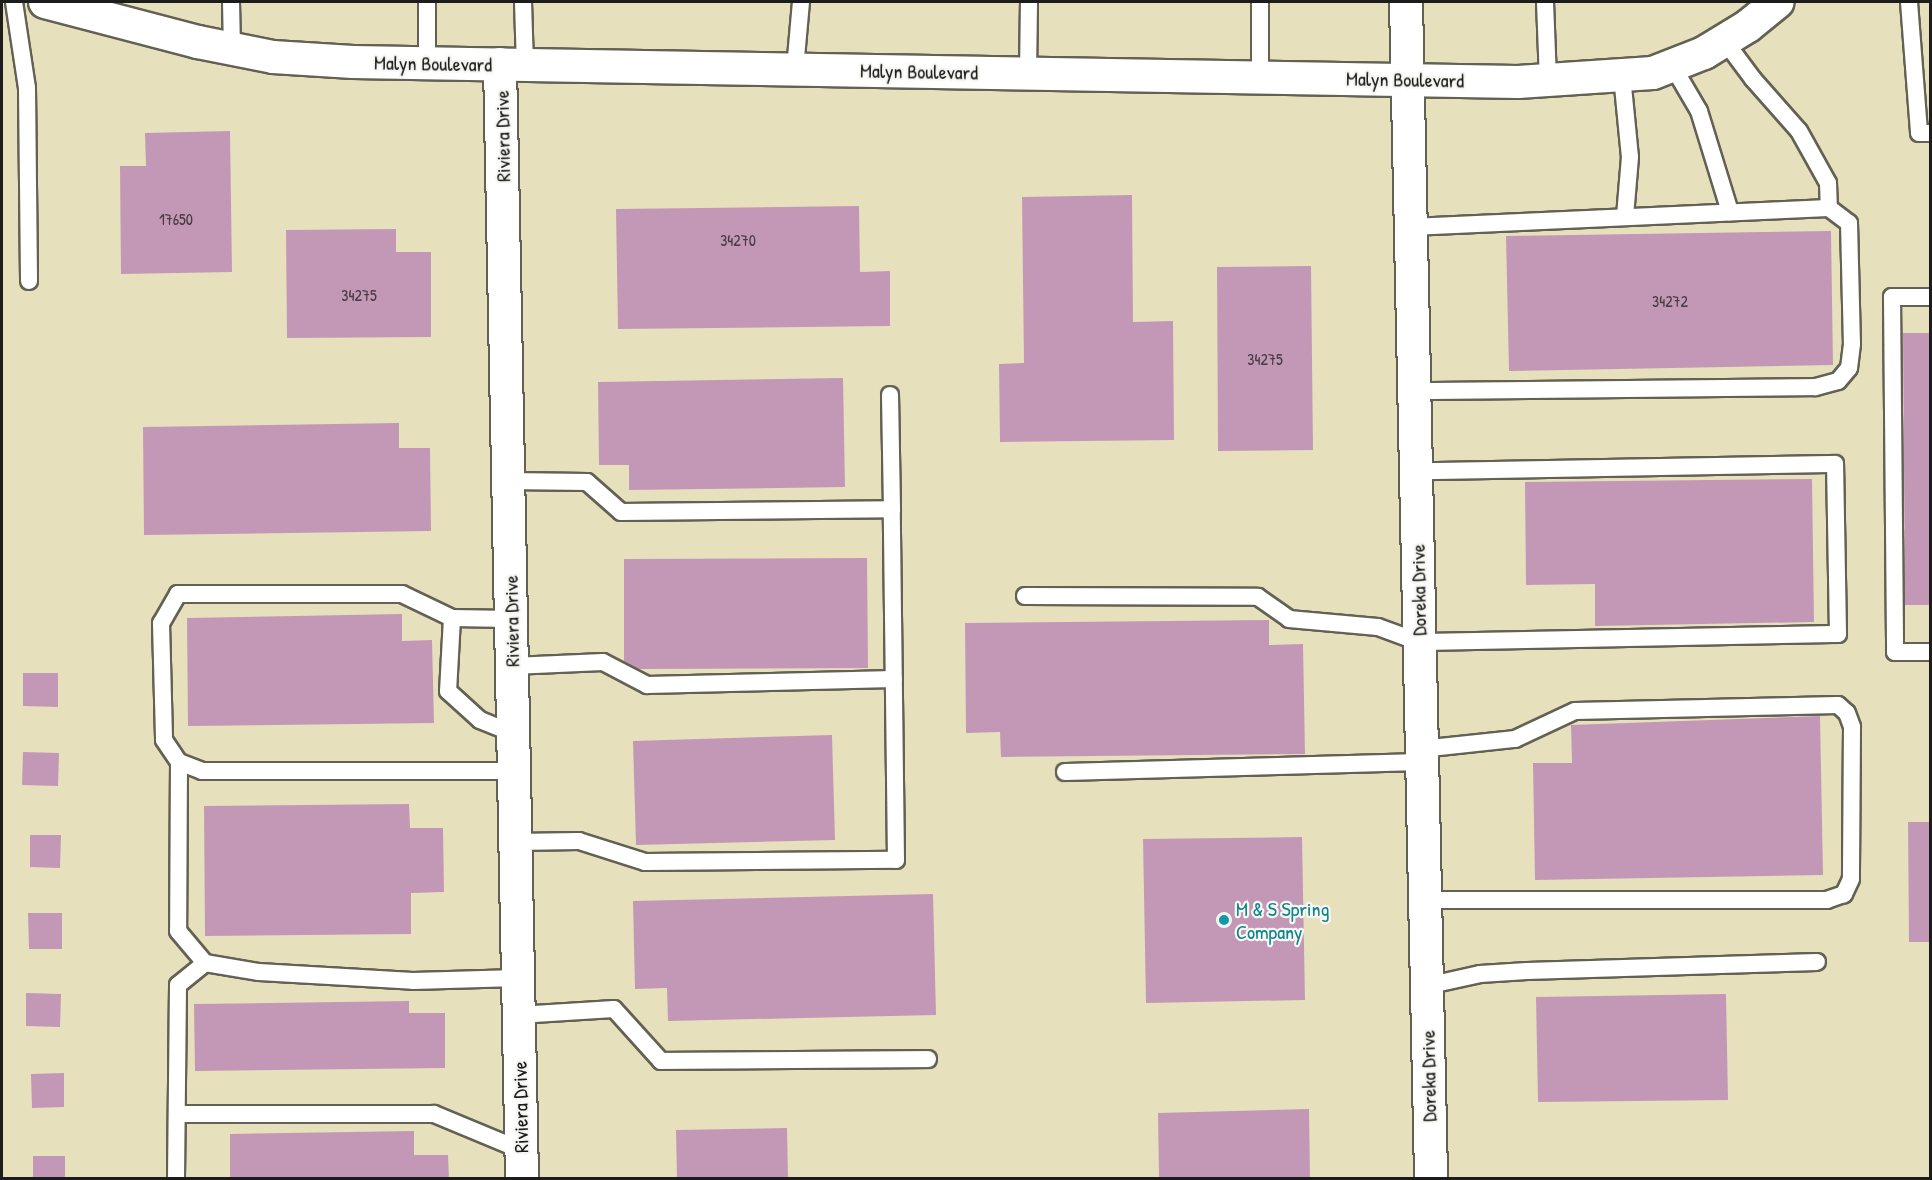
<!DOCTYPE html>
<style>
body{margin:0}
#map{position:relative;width:1932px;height:1180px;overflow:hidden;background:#e7e0bd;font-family:"Patrick Hand",sans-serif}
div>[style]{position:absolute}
.building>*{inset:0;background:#c398b6}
.roads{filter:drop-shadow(2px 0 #636154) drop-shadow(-2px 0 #636154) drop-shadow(0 2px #636154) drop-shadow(0 -2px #636154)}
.lane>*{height:16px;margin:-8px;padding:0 8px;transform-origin:8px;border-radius:8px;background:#fff}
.street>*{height:32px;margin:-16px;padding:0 16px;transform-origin:16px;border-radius:16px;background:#fff}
.dots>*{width:16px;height:16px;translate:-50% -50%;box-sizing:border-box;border:3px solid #f6f6f2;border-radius:50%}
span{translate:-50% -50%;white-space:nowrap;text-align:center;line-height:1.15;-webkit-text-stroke:4.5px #f6f6f2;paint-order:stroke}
.number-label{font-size:16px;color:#463b42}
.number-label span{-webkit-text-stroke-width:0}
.street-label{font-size:20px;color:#1c1c1c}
.culture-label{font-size:20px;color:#0d838f}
.left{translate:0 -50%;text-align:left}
.frame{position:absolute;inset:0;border:3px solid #1c1c1c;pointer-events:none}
</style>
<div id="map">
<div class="building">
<i style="clip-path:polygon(230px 131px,232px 272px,121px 274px,120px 166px,146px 166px,145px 133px)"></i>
<i style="clip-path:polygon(1132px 195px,1133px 322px,1173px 321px,1174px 440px,1000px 442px,999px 364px,1024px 363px,1022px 197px)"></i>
<i style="clip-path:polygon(859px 206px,860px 272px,890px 271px,890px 326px,618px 329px,616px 209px)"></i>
<i style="clip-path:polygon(396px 229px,396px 252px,431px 252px,431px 337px,287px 338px,286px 230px)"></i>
<i style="clip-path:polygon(1831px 231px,1833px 365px,1509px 371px,1506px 236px)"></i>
<i style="clip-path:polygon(1311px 266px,1313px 450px,1218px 451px,1217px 267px)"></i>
<i style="clip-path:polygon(1903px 333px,1930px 333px,1930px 605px,1905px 605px)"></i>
<i style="clip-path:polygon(843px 378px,845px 487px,629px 490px,629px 465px,599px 465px,598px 382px)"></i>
<i style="clip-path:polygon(399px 423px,399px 448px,430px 448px,431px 531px,144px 535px,143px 427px)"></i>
<i style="clip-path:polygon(1812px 479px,1814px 622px,1595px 626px,1595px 584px,1526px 585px,1525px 482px)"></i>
<i style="clip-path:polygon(867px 558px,868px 668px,639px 669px,624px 661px,624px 559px)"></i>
<i style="clip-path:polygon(402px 614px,402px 641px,432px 640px,434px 723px,188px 726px,187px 618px)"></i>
<i style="clip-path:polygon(1269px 620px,1269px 645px,1303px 644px,1305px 754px,1001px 757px,1000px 732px,966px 733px,965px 623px)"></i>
<i style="clip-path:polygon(23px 673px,58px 673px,58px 707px,23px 706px)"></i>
<i style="clip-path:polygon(1820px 716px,1823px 875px,1535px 880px,1533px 763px,1572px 763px,1571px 725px)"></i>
<i style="clip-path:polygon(832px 735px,835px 840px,636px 845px,633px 741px)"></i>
<i style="clip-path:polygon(23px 752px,59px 753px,58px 786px,22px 785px)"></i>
<i style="clip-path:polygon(409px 804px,410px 828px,443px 828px,444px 892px,411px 893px,411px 934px,205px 936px,204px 806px)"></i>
<i style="clip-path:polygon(1908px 822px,1930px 822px,1930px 942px,1909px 942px)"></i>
<i style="clip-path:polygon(30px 835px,61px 835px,60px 868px,30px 867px)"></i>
<i style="clip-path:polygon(1302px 837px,1305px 1000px,1146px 1003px,1143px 839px)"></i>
<i style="clip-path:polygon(933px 894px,936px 1015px,668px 1021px,667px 988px,635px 989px,633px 901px)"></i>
<i style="clip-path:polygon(28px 913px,62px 913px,62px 949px,29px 949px)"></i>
<i style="clip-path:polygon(26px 993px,61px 994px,60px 1027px,26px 1026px)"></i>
<i style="clip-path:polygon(1726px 994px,1728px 1100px,1538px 1102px,1536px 997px)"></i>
<i style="clip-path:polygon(409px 1001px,409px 1013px,445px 1013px,445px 1068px,195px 1071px,194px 1004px)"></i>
<i style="clip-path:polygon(64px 1073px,64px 1107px,32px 1108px,31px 1074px)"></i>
<i style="clip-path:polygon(1309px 1109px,1310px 1179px,1159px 1179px,1158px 1113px)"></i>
<i style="clip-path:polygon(787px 1128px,788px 1179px,677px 1179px,676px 1130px)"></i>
<i style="clip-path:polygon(414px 1131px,414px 1155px,448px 1155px,449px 1179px,230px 1179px,230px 1134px)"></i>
<i style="clip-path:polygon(33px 1156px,65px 1156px,65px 1179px,33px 1179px)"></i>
</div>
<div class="roads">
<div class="lane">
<i style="left:14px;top:2px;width:87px;rotate:81.4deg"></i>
<i style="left:27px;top:88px;width:193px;rotate:89.4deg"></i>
<i style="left:231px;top:2px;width:47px;rotate:88.8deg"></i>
<i style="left:523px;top:2px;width:63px;rotate:88.2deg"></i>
<i style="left:1260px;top:2px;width:74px;rotate:90deg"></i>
<i style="left:1545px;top:2px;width:79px;rotate:87.8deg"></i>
<i style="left:1909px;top:2px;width:131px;rotate:85.6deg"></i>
<i style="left:1919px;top:133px;width:11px"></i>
<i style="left:1724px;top:40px;width:49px;rotate:53.4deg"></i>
<i style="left:1753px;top:79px;width:69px;rotate:48.5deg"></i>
<i style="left:1799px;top:131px;width:60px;rotate:60.9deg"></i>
<i style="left:1828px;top:183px;width:25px;rotate:88deg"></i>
<i style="left:427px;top:63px;width:61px;rotate:-90deg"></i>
<i style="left:1672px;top:65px;width:53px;rotate:59.6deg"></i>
<i style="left:1699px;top:111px;width:106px;rotate:72.9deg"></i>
<i style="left:795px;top:69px;width:67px;rotate:-84.9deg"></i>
<i style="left:1028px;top:73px;width:71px;rotate:-89.2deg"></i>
<i style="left:1622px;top:76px;width:81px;rotate:84.4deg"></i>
<i style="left:1630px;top:157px;width:60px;rotate:94.8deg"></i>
<i style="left:1411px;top:227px;width:418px;rotate:-2.6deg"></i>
<i style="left:1829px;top:208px;width:25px;rotate:37deg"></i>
<i style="left:1849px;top:223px;width:121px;rotate:88.6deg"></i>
<i style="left:1852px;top:344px;width:24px;rotate:97deg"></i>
<i style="left:1849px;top:368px;width:17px;rotate:130deg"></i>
<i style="left:1838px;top:381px;width:24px;rotate:165deg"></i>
<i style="left:1815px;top:387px;width:401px;rotate:179.4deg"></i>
<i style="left:1930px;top:297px;width:38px;rotate:180deg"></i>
<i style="left:1892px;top:297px;width:355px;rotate:89.5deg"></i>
<i style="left:1895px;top:652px;width:35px"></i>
<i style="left:508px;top:481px;width:79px;rotate:0.7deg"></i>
<i style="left:587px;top:482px;width:45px;rotate:41.4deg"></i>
<i style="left:621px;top:512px;width:271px;rotate:-0.6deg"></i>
<i style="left:892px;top:509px;width:114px;rotate:-91deg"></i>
<i style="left:1025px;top:596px;width:233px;rotate:0.2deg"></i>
<i style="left:1258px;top:597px;width:38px;rotate:35deg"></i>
<i style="left:1289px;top:619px;width:89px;rotate:5.1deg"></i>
<i style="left:1378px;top:627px;width:44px;rotate:20.1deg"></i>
<i style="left:1419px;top:642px;width:419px;rotate:-1.1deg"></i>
<i style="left:1838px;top:634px;width:170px;rotate:-91deg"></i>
<i style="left:1835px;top:464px;width:419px;rotate:179deg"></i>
<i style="left:452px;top:618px;width:73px;rotate:93.1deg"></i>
<i style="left:448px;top:691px;width:43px;rotate:42.2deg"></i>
<i style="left:480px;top:720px;width:35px;rotate:22deg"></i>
<i style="left:511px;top:619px;width:59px;rotate:-179deg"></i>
<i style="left:452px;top:618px;width:55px;rotate:-154.4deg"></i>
<i style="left:402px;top:594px;width:224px;rotate:180deg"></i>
<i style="left:178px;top:594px;width:34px;rotate:120deg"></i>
<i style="left:161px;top:623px;width:117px;rotate:88.5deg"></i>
<i style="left:164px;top:740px;width:27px;rotate:56deg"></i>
<i style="left:179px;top:762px;width:25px;rotate:21deg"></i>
<i style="left:202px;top:771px;width:312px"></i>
<i style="left:512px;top:666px;width:91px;rotate:-2.5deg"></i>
<i style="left:603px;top:662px;width:50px;rotate:27.6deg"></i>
<i style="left:647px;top:685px;width:247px;rotate:-1.4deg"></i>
<i style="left:1421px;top:749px;width:95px;rotate:-6.1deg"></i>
<i style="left:1515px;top:739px;width:66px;rotate:-25deg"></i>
<i style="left:1575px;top:711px;width:263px;rotate:-1.3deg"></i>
<i style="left:1838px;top:705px;width:12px;rotate:42deg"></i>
<i style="left:1847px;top:713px;width:15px;rotate:70deg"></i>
<i style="left:1852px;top:727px;width:152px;rotate:90.4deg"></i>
<i style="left:1851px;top:879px;width:17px;rotate:115deg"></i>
<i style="left:1844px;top:894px;width:18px;rotate:161deg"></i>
<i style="left:1827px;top:900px;width:403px;rotate:180deg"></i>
<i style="left:179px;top:762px;width:169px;rotate:90.3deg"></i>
<i style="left:178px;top:931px;width:42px;rotate:49.8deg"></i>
<i style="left:205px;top:963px;width:55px;rotate:9.5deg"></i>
<i style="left:259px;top:972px;width:154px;rotate:3.3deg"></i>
<i style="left:413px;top:981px;width:105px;rotate:-1.6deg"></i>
<i style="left:1065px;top:772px;width:356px;rotate:-1.6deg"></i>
<i style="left:515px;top:842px;width:64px;rotate:-0.9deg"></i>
<i style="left:579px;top:841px;width:69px;rotate:17.7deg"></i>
<i style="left:645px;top:862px;width:251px;rotate:-0.5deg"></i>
<i style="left:896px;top:860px;width:351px;rotate:-90.7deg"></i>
<i style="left:1426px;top:986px;width:55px;rotate:-12.5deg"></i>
<i style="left:1480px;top:974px;width:47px;rotate:-3.7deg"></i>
<i style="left:1527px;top:971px;width:290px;rotate:-1.8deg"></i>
<i style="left:518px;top:1015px;width:96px;rotate:-3.6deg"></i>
<i style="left:614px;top:1009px;width:70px;rotate:47.9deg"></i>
<i style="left:661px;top:1061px;width:267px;rotate:-0.4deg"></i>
<i style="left:177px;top:1114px;width:257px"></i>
<i style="left:434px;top:1114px;width:94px;rotate:22.5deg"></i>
<i style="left:176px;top:1178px;width:193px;rotate:-89.4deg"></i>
<i style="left:178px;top:985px;width:35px;rotate:-39deg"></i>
</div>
<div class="street">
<i style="left:45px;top:2px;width:158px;rotate:14.7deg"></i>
<i style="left:198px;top:42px;width:76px;rotate:11.3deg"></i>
<i style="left:273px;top:57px;width:80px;rotate:3.6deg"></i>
<i style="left:353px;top:62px;width:1165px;rotate:0.98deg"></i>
<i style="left:1518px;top:82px;width:135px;rotate:-3.8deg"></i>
<i style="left:1653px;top:73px;width:55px;rotate:-21.4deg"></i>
<i style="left:1704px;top:53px;width:52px;rotate:-31.5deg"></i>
<i style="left:1748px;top:26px;width:38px;rotate:-39deg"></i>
<i style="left:1406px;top:2px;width:1176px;rotate:88.78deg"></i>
<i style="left:500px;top:64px;width:1114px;rotate:88.87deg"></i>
</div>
</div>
<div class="dots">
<i style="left:1224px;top:920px;background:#0f9aa8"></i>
</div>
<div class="number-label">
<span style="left:176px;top:219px">17650</span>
<span style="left:738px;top:240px">34270</span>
<span style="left:359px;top:295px">34275</span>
<span style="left:1670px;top:301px">34272</span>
<span style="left:1265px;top:359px">34275</span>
</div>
<div class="street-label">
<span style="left:433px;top:63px;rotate:1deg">Malyn Boulevard</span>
<span style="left:919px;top:71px;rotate:1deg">Malyn Boulevard</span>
<span style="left:1405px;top:79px;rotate:1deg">Malyn Boulevard</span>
<span style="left:502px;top:136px;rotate:-91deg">Riviera Drive</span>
<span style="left:1418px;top:590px;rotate:-91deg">Doreka Drive</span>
<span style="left:511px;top:621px;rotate:-91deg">Riviera Drive</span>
<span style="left:1428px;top:1076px;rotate:-91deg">Doreka Drive</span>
<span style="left:520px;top:1107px;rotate:-91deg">Riviera Drive</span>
</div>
<div class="culture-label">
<span class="left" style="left:1236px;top:920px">M &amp; S Spring<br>Company</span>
</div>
<div class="frame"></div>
</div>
